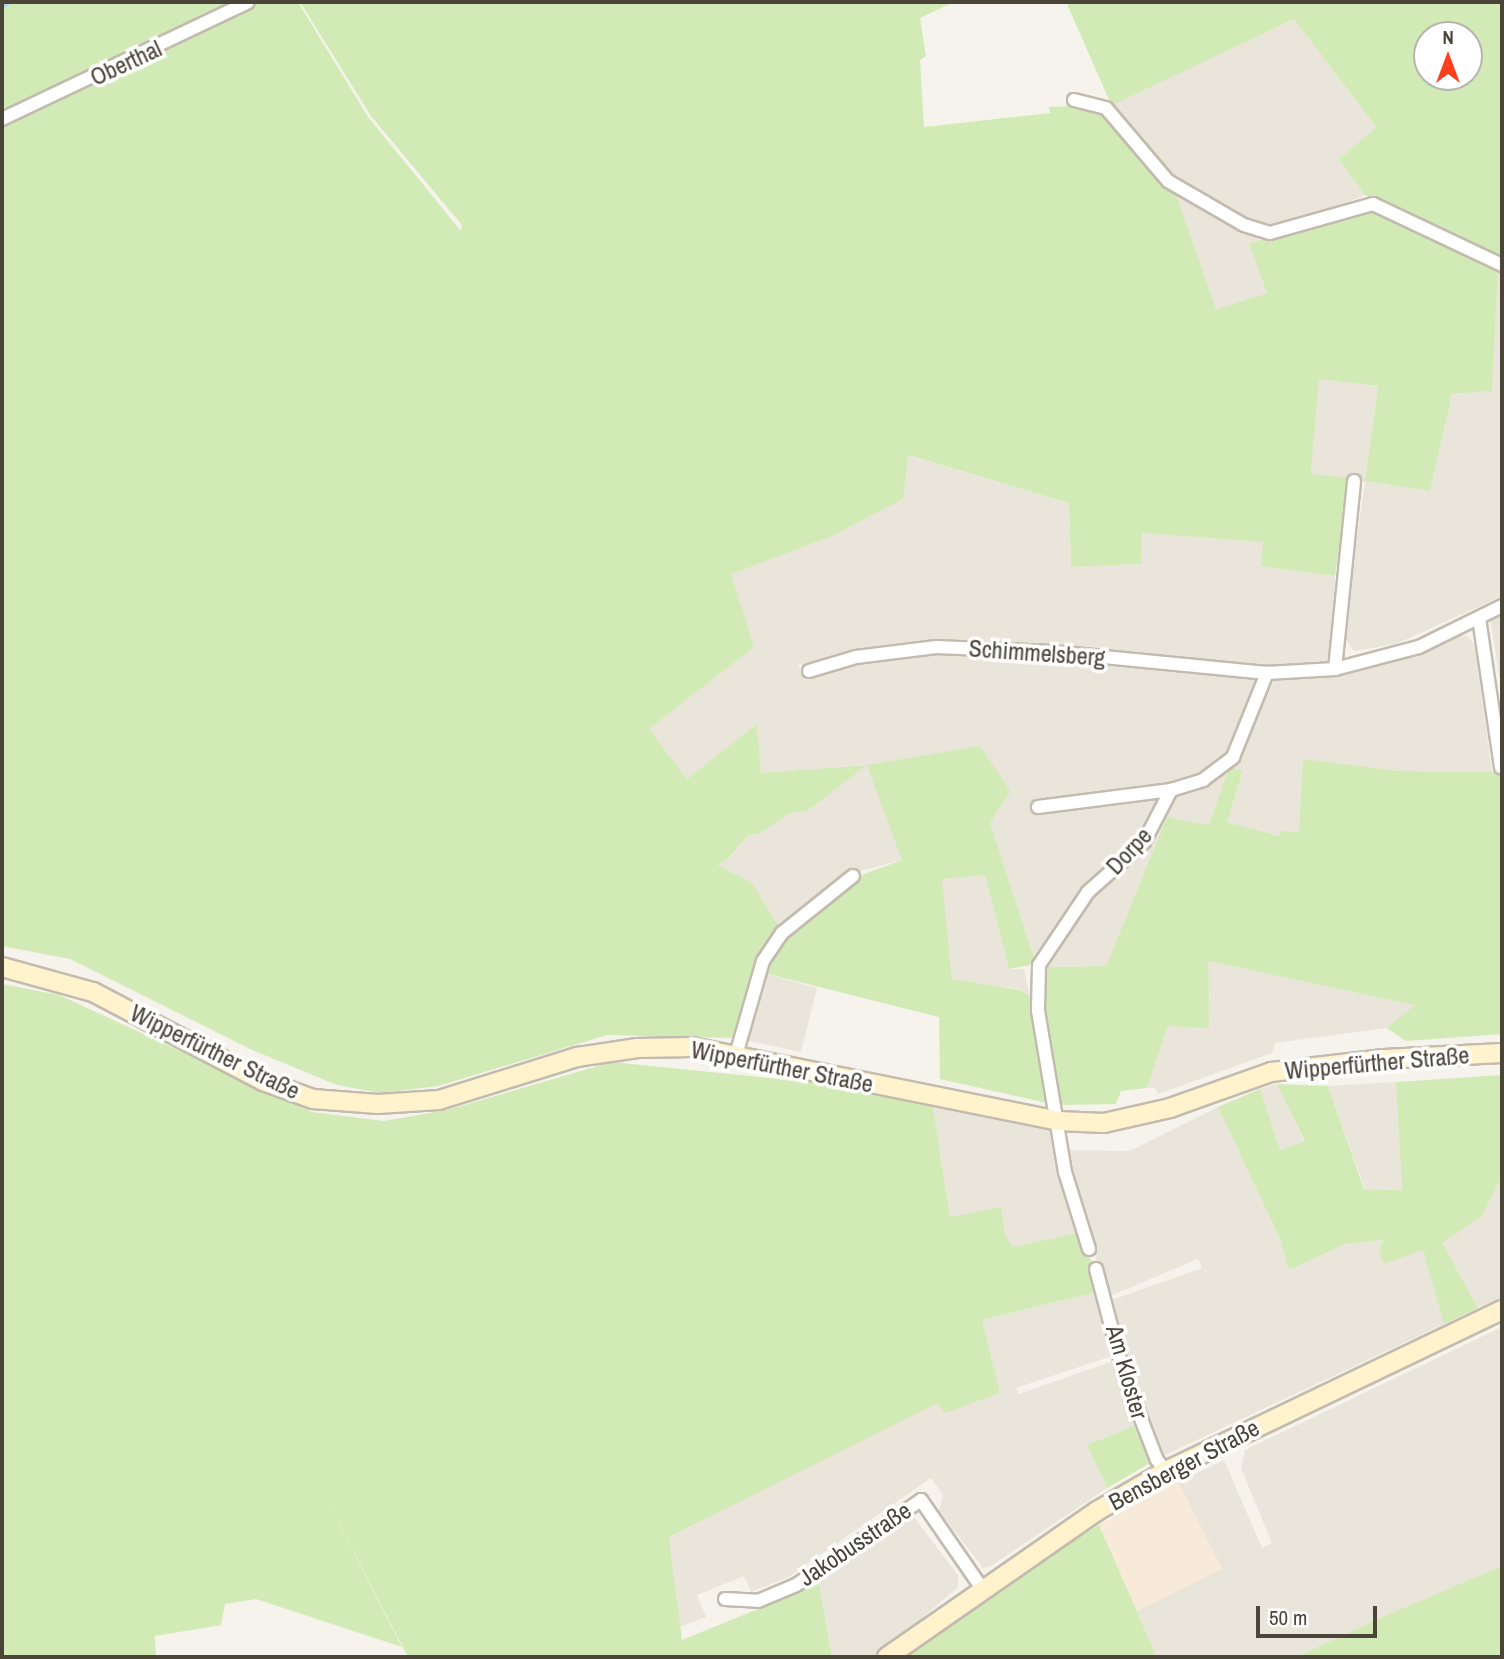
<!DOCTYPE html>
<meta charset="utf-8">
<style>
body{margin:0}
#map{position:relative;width:1504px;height:1659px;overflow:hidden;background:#f6f3ec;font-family:"Archivo Narrow",sans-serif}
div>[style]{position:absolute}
.residential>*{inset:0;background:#eae5da}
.commercial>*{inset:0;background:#f7ead8}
.green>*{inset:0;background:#d2eab5}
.stream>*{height:5px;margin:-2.5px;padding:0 2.5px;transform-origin:2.5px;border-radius:2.5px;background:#a9d4f2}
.roads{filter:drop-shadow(2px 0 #c2bbae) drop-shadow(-2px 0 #c2bbae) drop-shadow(0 2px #c2bbae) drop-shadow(0 -2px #c2bbae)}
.minor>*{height:12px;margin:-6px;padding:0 6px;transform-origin:6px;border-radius:6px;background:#fff}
.secondary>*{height:18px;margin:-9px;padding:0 9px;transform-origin:9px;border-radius:9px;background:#fff3cd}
span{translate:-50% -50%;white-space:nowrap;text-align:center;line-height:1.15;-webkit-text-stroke:7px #fff;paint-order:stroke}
.street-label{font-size:24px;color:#4b4439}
.frame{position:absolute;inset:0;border:4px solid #4b4439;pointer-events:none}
.north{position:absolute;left:1413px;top:21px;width:70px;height:70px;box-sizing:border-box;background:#fff;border:2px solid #b7b4b0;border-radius:50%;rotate:0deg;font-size:19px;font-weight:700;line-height:28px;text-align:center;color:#4b4439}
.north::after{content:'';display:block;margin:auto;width:24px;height:32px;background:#fc3f1d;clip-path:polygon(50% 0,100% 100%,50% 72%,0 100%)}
.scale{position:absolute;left:1256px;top:1606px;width:121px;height:32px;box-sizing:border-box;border:4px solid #4b4439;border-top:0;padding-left:9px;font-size:21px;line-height:24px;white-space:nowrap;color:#4b4439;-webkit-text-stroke:5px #fff;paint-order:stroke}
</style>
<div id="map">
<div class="residential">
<i style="clip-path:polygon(1294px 19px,1376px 127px,1339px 159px,1365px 195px,1250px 243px,1267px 293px,1216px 311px,1111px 104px)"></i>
<i style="clip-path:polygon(1498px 272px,1502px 274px,1502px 596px,1396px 644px,1354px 651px,1343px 637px,1365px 482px,1311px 474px,1319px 378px,1378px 386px,1365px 481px,1430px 491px,1452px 394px,1492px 391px)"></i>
<i style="clip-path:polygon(907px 455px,1069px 503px,1071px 567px,1141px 564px,1142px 533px,1263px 542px,1262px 566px,1335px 576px,1331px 665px,1268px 668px,1053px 649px,855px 652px,798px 665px,805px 680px,858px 661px,936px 652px,1258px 678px,1235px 744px,1225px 757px,1184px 782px,1148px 831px,1085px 885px,1036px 964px,990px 823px,902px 860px,853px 873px,782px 931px,751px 883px,716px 865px,730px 858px,748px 834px,761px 833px,790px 813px,807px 811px,866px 765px,761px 773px,757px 725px,687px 779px,649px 729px,754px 647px,730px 574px,830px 537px,903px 499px)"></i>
<i style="clip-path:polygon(1502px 612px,1502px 692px,1490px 618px)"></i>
<i style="clip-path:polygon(1458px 634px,1469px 637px,1475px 646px,1492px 772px,1399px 771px,1303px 760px,1299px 833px,1280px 836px,1227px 822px,1243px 772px,1229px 767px,1209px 825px,1167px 817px,1106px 966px,1044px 967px,1094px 893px,1174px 796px,1236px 760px,1276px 677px)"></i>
<i style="clip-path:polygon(985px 875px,1009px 969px,1024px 969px,1030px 997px,1021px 989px,952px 980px,941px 879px)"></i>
<i style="clip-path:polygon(1208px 961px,1416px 1005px,1387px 1028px,1275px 1043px,1272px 1053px,1158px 1094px,1155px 1088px,1147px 1088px,1168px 1026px)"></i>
<i style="clip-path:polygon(760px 972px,817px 988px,801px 1052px,744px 1040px)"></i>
<i style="clip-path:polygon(1396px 1082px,1402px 1190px,1365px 1189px,1328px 1086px)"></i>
<i style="clip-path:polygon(1277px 1084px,1305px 1142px,1280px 1150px,1260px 1089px)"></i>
<i style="clip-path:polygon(933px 1107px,1054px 1131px,1082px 1232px,1013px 1247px,1005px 1235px,950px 1217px)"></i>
<i style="clip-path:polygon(1218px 1107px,1280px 1239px,1289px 1270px,1345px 1244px,1384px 1240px,1423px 1250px,1444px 1324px,1163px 1456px,1132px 1391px,1109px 1301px,1202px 1268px,1198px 1259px,1108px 1297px,1069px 1171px,1067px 1150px,1130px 1151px)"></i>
<i style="clip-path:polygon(1502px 1176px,1502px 1297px,1478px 1308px,1441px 1243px,1482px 1216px)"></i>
<i style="clip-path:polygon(1100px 1291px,1118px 1354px,1016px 1388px,1019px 1394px,1113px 1361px,1134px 1426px,1087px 1445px,1107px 1488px,991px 1566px,983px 1568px,939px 1511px,943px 1495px,931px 1478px,787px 1578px,751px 1592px,744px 1576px,697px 1595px,706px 1617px,680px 1627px,669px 1537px,938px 1402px,1000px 1393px,982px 1320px)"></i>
<i style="clip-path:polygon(1502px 1327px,1502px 1566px,1296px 1657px,1157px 1657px,1137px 1611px,1221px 1569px,1178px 1482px,1224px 1460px,1262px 1548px,1272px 1543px,1241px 1468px,1245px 1450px)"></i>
<i style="clip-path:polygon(913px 1516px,958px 1575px,958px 1587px,877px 1657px,832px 1657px,818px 1578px)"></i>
</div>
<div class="commercial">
<i style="clip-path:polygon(1178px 1482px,1222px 1569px,1137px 1611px,1099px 1525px)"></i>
</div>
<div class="green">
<i style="clip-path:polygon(2px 2px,241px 2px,2px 113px)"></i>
<i style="clip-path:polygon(evenodd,255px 2px,298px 2px,368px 117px,461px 231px,462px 225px,371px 116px,300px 2px,954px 2px,920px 18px,926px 56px,920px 60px,924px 127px,1050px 113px,1049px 107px,1111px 104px,1066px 2px,1502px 2px,1502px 263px,1365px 195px,1339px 159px,1376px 127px,1294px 19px,1112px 105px,1165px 163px,1216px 310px,1267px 293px,1249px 243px,1370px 209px,1498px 272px,1492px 391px,1452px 394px,1430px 491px,1365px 481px,1378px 386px,1319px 379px,1311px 474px,1349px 478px,1335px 576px,1261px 566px,1263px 542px,1142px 533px,1141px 564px,1071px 567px,1069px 503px,908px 455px,903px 499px,830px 537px,731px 574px,754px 647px,649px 729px,687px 779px,757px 724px,761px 773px,867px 765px,980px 746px,1010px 791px,990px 823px,1036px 964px,1009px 969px,985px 875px,942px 879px,952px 979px,1021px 990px,1030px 997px,1051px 1104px,940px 1079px,939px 1017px,760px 972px,784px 936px,864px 874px,902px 860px,867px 765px,807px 811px,790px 813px,761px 833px,748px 835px,729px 858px,717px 865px,751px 882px,782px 931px,755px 970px,735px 1038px,607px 1035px,438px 1086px,380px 1093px,337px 1085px,250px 1049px,70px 959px,2px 946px,2px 122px,255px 2px,1427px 35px,1469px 35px,1469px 77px,1427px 77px,1427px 35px)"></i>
<i style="clip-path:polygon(1303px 759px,1399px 771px,1502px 772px,1502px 1034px,1406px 1041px,1387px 1028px,1415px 1005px,1208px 961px,1209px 1028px,1168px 1026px,1147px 1088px,1121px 1091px,1116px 1104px,1060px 1105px,1041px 1012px,1044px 967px,1106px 966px,1167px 817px,1209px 825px,1229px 767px,1243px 771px,1227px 822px,1279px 836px,1281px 831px,1299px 832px)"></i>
<i style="clip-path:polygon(2px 984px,59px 995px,312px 1112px,384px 1121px,447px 1110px,612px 1062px,848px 1086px,933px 1107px,950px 1217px,1001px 1207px,1005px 1235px,1013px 1247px,1082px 1232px,1100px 1291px,982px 1320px,1000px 1393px,945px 1413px,937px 1403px,669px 1537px,682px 1640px,819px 1584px,832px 1657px,408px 1657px,307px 1460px,402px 1647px,256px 1599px,225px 1604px,221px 1625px,155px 1636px,156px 1657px,2px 1657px)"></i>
<i style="clip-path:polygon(1502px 1075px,1502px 1176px,1482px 1216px,1442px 1243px,1478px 1308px,1444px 1324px,1423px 1250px,1384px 1264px,1379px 1251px,1383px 1240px,1345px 1244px,1289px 1270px,1280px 1239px,1218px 1107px,1260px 1089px,1280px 1150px,1305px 1141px,1277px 1084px,1328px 1086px,1364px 1189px,1402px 1190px,1396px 1082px)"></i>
<i style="clip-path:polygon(1134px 1426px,1150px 1463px,1107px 1488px,1087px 1445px)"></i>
<i style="clip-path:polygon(1099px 1525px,1157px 1657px,897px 1657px,988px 1594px)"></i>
<i style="clip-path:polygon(1502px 1566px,1502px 1657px,1296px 1657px,1385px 1616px)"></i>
</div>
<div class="stream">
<i style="left:2px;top:5px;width:7px;rotate:-27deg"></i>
</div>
<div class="roads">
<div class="minor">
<i style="left:1074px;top:100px;width:33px;rotate:14deg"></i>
<i style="left:1106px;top:108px;width:96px;rotate:49.7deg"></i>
<i style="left:1168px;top:181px;width:88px;rotate:30.1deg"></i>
<i style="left:1244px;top:225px;width:27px;rotate:17deg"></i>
<i style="left:1270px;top:233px;width:107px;rotate:-15.7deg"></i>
<i style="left:1373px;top:204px;width:143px;rotate:25.3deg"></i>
<i style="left:2px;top:119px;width:272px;rotate:-25.4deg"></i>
<i style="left:1479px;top:618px;width:151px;rotate:81.6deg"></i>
<i style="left:1335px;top:669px;width:189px;rotate:-84.2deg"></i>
<i style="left:809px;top:671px;width:49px;rotate:-16.6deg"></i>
<i style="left:856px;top:657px;width:81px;rotate:-7.1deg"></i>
<i style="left:936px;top:647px;width:117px;rotate:2.4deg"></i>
<i style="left:1053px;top:652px;width:215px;rotate:5.6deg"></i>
<i style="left:1038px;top:807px;width:134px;rotate:-7.3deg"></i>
<i style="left:736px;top:1055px;width:98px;rotate:-74deg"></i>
<i style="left:763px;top:961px;width:34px;rotate:-56deg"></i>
<i style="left:782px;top:933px;width:91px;rotate:-38.8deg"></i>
<i style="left:1089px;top:1249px;width:81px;rotate:-107.3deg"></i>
<i style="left:1065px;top:1172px;width:164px;rotate:-99.5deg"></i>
<i style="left:1038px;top:1010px;width:45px;rotate:-88.7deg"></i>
<i style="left:1039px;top:965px;width:88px;rotate:-56.1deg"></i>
<i style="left:1088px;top:892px;width:75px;rotate:-41.8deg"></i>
<i style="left:1144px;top:842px;width:59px;rotate:-62.6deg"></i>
<i style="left:1171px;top:790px;width:34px;rotate:-17deg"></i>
<i style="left:1203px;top:780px;width:38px;rotate:-37deg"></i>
<i style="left:1233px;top:757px;width:91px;rotate:-68deg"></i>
<i style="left:1267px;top:673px;width:68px;rotate:-3.4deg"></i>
<i style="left:1335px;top:669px;width:87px;rotate:-14.7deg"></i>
<i style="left:1419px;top:647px;width:93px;rotate:-26.3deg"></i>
<i style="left:1096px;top:1269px;width:110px;rotate:75.2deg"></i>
<i style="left:1124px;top:1375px;width:91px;rotate:68.8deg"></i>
<i style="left:1157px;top:1460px;width:14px;rotate:51deg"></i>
<i style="left:725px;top:1599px;width:33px;rotate:3deg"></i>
<i style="left:758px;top:1601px;width:41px;rotate:-22.8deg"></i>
<i style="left:796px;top:1585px;width:151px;rotate:-34.2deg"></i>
<i style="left:921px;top:1500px;width:109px;rotate:55.4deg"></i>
</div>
<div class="secondary">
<i style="left:2px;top:967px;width:94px;rotate:15.4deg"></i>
<i style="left:93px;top:992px;width:192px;rotate:27.6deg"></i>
<i style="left:263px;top:1081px;width:53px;rotate:19.8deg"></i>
<i style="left:313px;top:1099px;width:65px;rotate:4.4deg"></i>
<i style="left:378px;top:1104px;width:61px;rotate:-3.8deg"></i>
<i style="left:439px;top:1100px;width:145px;rotate:-17.3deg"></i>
<i style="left:577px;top:1057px;width:61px;rotate:-8.5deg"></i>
<i style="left:637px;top:1048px;width:55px;rotate:-1deg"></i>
<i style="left:692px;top:1047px;width:373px;rotate:11.4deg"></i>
<i style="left:1058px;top:1121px;width:46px;rotate:2.5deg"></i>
<i style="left:1104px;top:1123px;width:68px;rotate:-12.8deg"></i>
<i style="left:1170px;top:1108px;width:107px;rotate:-19.6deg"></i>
<i style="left:1271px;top:1072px;width:114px;rotate:-6.6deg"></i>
<i style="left:1384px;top:1059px;width:118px;rotate:-2.9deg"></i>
<i style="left:887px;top:1657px;width:256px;rotate:-34.8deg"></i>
<i style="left:1097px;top:1511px;width:80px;rotate:-30.1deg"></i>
<i style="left:1166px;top:1471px;width:373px;rotate:-25.6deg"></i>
</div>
</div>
<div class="street-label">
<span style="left:126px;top:63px;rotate:-25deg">Oberthal</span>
<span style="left:1037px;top:653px;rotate:4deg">Schimmelsberg</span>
<span style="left:1129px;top:851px;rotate:-47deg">Dorpe</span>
<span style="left:215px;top:1052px;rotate:26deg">Wipperfürther Straße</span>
<span style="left:1377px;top:1063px;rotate:-5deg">Wipperfürther Straße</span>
<span style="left:782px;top:1067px;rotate:11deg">Wipperfürther Straße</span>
<span style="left:1127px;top:1372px;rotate:74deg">Am Kloster</span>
<span style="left:1184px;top:1465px;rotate:-28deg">Bensberger Straße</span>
<span style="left:855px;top:1544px;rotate:-34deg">Jakobusstraße</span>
</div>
<div class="frame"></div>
<div class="north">N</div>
<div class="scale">50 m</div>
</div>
